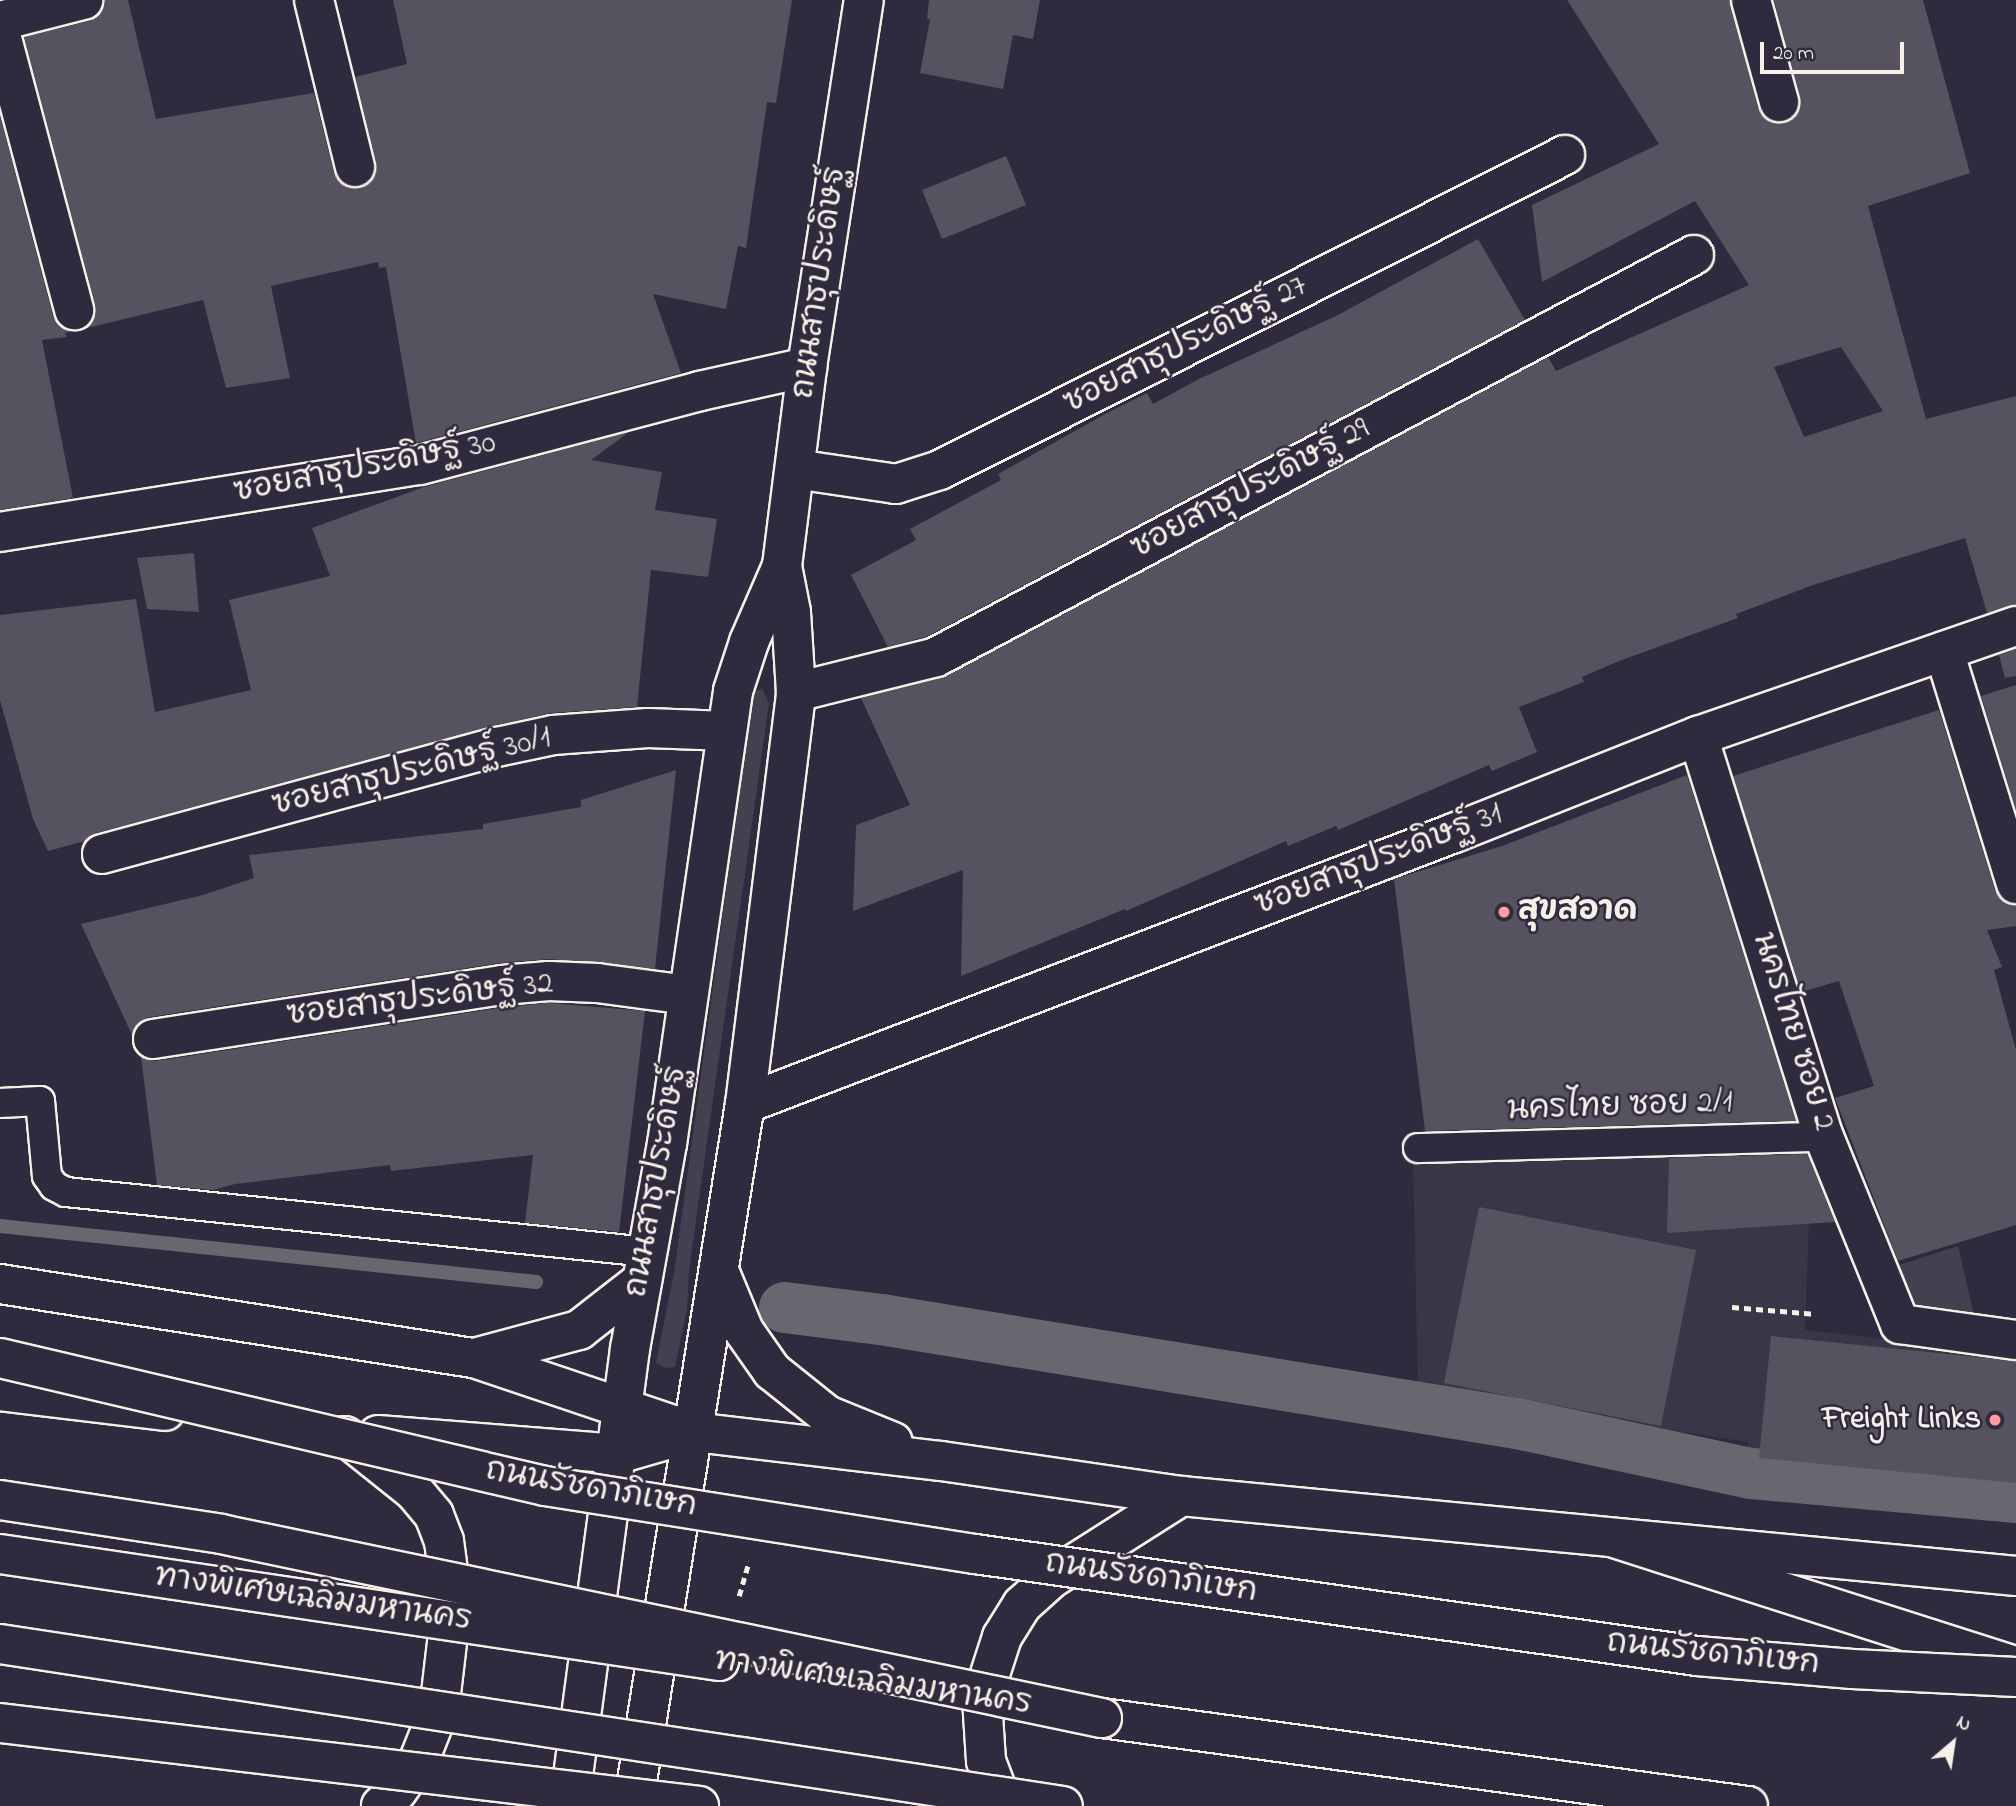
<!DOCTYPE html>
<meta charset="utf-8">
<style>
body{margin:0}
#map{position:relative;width:2016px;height:1806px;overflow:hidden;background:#2f2a3d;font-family:"Indie Flower","Playpen Sans Thai",sans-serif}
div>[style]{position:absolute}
.built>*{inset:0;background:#3b3647}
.green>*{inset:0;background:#454050}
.stream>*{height:14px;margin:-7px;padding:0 7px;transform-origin:7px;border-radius:7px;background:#6a6670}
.canal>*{height:51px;margin:-25.5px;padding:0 25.5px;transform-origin:25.5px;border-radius:25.5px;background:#6a6670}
.building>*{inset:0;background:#56525f}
.path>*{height:4.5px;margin-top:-2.25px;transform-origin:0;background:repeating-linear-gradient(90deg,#f4f1e8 0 7px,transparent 0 12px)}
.roads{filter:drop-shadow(2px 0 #f4f1e8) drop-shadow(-2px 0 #f4f1e8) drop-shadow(0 2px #f4f1e8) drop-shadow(0 -2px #f4f1e8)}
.service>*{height:28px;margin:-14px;padding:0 14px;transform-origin:14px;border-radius:14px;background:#2f2a3d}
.minor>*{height:38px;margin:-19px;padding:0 19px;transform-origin:19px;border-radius:19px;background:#2f2a3d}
.secondary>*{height:38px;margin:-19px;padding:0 19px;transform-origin:19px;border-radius:19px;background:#2f2a3d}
.motorway>*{height:38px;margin:-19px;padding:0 19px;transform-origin:19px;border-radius:19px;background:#2f2a3d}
.bridges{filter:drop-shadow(2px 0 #f4f1e8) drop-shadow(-2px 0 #f4f1e8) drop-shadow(0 2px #f4f1e8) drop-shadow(0 -2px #f4f1e8)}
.secondary-bridge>*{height:38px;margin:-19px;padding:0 19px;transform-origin:19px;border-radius:19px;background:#2f2a3d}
.motorway-bridge>*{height:38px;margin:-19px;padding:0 19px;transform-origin:19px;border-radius:19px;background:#2f2a3d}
.dots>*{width:19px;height:19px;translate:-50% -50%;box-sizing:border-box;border:4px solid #2f2a3d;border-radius:50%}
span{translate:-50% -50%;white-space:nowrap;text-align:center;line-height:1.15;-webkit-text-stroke:5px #2f2a3d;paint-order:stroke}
.street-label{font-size:32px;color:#f4f1e8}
.poi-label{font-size:32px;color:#f4f1e8;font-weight:700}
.left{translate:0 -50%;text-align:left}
.right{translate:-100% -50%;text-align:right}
.north{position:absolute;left:1918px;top:1708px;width:70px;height:70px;-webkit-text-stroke:5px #2f2a3d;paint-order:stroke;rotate:29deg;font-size:19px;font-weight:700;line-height:28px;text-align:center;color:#f4f1e8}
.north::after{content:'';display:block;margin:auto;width:24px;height:32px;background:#f4f1e8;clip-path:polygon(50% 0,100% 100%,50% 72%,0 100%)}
.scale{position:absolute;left:1760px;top:42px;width:144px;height:32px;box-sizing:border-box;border:4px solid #f4f1e8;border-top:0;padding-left:9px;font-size:21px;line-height:24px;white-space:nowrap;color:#f4f1e8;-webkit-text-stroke:5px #2f2a3d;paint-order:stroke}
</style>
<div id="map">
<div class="built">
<i style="clip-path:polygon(1413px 1155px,1811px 1156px,1805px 1330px,2016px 1354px,2016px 1491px,1746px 1466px,1748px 1442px,1418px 1391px)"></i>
</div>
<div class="green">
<i style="clip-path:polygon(762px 688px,769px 703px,689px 1270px,687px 1309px,675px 1367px,665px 1368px,656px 1363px,674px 1273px,753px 693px)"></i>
<i style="clip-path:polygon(1958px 1246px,1975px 1319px,1923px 1314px,1905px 1304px,1887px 1269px)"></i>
</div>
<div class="stream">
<i style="left:0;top:1226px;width:539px;rotate:5.96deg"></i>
</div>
<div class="canal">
<i style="left:784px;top:1307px;width:98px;rotate:7.1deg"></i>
<i style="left:881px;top:1319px;width:644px;rotate:9.29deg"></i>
<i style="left:1517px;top:1423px;width:239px;rotate:12.1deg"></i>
<i style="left:1751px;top:1473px;width:266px;rotate:5.2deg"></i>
</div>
<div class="building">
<i style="clip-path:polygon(104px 0,128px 0,156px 119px,314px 93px,334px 173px,340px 183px,350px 188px,360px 188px,371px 182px,376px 172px,376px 162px,355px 77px,407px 64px,393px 0,792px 0,776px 103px,767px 102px,746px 248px,738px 246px,726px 309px,653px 294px,681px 373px,416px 443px,386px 267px,379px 268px,378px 262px,271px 286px,290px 378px,226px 388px,203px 300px,83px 329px,95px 316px,95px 304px,24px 37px,89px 21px,99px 15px)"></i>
<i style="clip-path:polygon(929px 0,1040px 0,1033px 39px,1013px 35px,1003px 89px,920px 73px,930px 19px,927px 19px)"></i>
<i style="clip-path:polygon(evenodd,1567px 0,1730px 0,1758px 108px,1764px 118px,1774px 123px,1785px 123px,1794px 118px,1800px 107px,1774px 0,1923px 0,1970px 173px,1868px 206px,1926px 419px,2016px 396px,2016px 605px,1987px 613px,1965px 538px,1813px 585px,1736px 614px,1738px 618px,1619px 661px,1582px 677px,1584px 682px,1519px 707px,1537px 752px,1492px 771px,1489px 765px,1338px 830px,1336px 826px,1288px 846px,1286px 841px,1126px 911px,1125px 909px,961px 976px,963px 870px,853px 911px,856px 825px,910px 805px,861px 698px,946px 676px,1548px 357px,1556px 371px,1749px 285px,1695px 201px,1542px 282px,1532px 205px,1659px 144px,1567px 0,1841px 347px,1883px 411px,1804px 437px,1774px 367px,1841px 347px)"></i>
<i style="clip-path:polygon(0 116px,53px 316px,59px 326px,74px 331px,65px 333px,67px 337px,42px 340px,73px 498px,0 510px)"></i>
<i style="clip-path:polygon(1006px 156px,1026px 205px,942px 239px,922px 190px)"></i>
<i style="clip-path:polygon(1478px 239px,1525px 320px,928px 636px,888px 647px,851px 575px,916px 540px,910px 529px,1001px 480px,998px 474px,1107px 413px,1147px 393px,1153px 404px,1199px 379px,1336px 316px)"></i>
<i style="clip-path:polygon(629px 432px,591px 460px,662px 472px,655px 510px,717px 519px,708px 577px,651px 570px,637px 707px,551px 713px,492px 726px,96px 833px,85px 841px,48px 851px,33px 819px,0 700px,0 615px,136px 599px,155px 712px,251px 690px,229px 600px,330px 576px,312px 528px,424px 487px)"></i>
<i style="clip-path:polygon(194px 553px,199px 612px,147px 609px,137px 558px)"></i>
<i style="clip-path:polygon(2016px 649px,2016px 676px,2005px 678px,1999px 655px)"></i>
<i style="clip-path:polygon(2016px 685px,2016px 810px,1981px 696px)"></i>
<i style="clip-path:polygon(1939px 710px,1995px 890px,2002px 900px,2016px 905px,2016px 926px,1987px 930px,2002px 967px,1994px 970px,2016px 1050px,2016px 1225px,1898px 1261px,1835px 1098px,1874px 1086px,1839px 981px,1801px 992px,1733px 776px)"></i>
<i style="clip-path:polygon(676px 770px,655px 969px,550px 959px,499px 963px,150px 1017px,139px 1022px,132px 1035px,81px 924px,203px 895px,254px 878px,249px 855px,483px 829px,483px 824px,581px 807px,581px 800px)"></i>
<i style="clip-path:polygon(1687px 775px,1796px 1121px,1425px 1131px,1394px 879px,1502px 846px)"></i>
<i style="clip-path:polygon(549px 1003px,645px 1011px,619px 1232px,525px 1223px,533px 1155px,391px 1171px,390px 1165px,235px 1184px,213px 1190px,157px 1185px,141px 1057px,156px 1061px,505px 1007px)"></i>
<i style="clip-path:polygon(1807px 1154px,1835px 1222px,1667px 1233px,1669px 1158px)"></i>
<i style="clip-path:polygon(1479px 1207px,1696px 1250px,1661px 1426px,1444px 1383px)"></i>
<i style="clip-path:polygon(1771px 1336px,2016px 1361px,2016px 1483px,1759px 1458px)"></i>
</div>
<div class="path">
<i style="left:1732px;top:1307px;width:84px;rotate:4.8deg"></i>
<i style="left:739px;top:1596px;width:36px;rotate:-74deg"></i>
</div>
<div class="roads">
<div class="service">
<i style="left:0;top:1103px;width:40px;rotate:-2.9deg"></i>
<i style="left:40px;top:1101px;width:75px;rotate:84.7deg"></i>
<i style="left:47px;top:1176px;width:12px;rotate:55deg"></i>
<i style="left:54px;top:1186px;width:13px;rotate:27deg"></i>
<i style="left:66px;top:1192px;width:585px;rotate:5.89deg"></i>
<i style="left:1418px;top:1148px;width:406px;rotate:-1.6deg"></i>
</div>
<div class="minor">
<i style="left:314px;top:0;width:172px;rotate:76.2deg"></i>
<i style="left:1751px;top:0;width:106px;rotate:74.6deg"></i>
<i style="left:0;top:21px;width:86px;rotate:-14.2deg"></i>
<i style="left:0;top:31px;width:289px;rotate:75.1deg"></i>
<i style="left:795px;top:469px;width:102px;rotate:8.4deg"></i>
<i style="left:896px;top:484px;width:46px;rotate:-17.7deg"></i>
<i style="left:940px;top:470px;width:700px;rotate:-26.75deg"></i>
<i style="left:0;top:532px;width:425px;rotate:-9.1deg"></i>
<i style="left:420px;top:465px;width:290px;rotate:-14.8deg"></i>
<i style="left:700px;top:391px;width:110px;rotate:-12.6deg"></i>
<i style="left:1944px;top:651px;width:244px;rotate:72.8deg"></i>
<i style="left:796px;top:692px;width:144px;rotate:-14deg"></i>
<i style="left:936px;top:657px;width:858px;rotate:-27.94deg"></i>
<i style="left:1698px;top:736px;width:420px;rotate:72.6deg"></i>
<i style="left:1824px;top:1137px;width:202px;rotate:67.9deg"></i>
<i style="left:1900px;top:1324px;width:117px;rotate:7.9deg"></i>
<i style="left:102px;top:854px;width:409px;rotate:-15.2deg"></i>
<i style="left:497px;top:747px;width:57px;rotate:-12.1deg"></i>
<i style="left:553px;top:735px;width:95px;rotate:-4.2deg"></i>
<i style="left:648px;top:728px;width:79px;rotate:2.2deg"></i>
<i style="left:153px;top:1039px;width:353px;rotate:-8.8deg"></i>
<i style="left:502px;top:985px;width:47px;rotate:-4.9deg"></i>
<i style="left:549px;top:981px;width:48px;rotate:2.4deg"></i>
<i style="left:597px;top:983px;width:92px;rotate:7.5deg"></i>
<i style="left:745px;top:1104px;width:759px;rotate:-20.92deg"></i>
<i style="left:1454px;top:833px;width:263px;rotate:-21.7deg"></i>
<i style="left:1698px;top:736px;width:336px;rotate:-19.1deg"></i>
</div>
<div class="secondary">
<i style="left:720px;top:1273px;width:63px;rotate:67.5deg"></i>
<i style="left:744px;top:1331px;width:49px;rotate:55deg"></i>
<i style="left:772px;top:1371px;width:70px;rotate:38.7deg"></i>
<i style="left:827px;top:1415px;width:71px;rotate:22.2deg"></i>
<i style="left:0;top:1284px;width:480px;rotate:8.9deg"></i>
<i style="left:474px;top:1358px;width:232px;rotate:18.6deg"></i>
<i style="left:694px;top:1432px;width:249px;rotate:6.7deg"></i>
<i style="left:941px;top:1461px;width:243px;rotate:8.3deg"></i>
<i style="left:1181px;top:1496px;width:839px;rotate:5.47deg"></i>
<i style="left:474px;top:1358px;width:109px;rotate:-14.9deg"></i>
<i style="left:579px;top:1330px;width:80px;rotate:-37.9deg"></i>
<i style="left:0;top:1391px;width:166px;rotate:6.9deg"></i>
<i style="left:378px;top:1435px;width:241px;rotate:4.5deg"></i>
<i style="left:618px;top:1454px;width:79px;rotate:-16.1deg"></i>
<i style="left:345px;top:1436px;width:88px;rotate:38.6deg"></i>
<i style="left:414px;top:1491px;width:31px;rotate:50deg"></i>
<i style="left:434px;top:1515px;width:28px;rotate:69deg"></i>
<i style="left:444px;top:1541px;width:60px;rotate:82.3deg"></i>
<i style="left:452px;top:1600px;width:111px;rotate:96.7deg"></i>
<i style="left:439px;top:1710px;width:54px;rotate:111.8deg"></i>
<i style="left:419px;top:1760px;width:38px;rotate:125deg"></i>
<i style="left:397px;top:1791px;width:22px;rotate:137deg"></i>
<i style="left:569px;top:1806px;width:461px;rotate:-82.4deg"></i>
<i style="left:630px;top:1349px;width:208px;rotate:-79.8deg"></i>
<i style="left:667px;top:1144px;width:458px;rotate:-81.7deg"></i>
<i style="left:733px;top:691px;width:52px;rotate:-71.9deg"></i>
<i style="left:749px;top:642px;width:83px;rotate:-66.5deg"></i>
<i style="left:782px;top:566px;width:201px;rotate:-82.8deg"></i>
<i style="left:807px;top:367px;width:371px;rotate:-81.2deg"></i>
<i style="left:633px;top:1806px;width:711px;rotate:-80.94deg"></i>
<i style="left:745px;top:1104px;width:415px;rotate:-82.9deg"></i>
<i style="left:796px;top:692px;width:80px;rotate:-93.6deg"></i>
<i style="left:791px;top:612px;width:47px;rotate:-101.1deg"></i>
<i style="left:1003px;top:1806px;width:48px;rotate:-110.7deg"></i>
<i style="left:986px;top:1761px;width:62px;rotate:-93.7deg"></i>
<i style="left:982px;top:1699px;width:65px;rotate:-72.1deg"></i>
<i style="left:1002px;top:1637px;width:38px;rotate:-58deg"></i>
<i style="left:1022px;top:1605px;width:40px;rotate:-42deg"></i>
<i style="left:1052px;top:1578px;width:153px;rotate:-32.4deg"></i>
</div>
<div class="motorway">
<i style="left:1614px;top:1538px;width:422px;rotate:17.7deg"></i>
<i style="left:1102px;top:1718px;width:652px;rotate:7.76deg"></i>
</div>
</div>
<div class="bridges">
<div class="secondary-bridge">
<i style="left:0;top:1358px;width:560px;rotate:13.22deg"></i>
<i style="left:545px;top:1486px;width:435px;rotate:9deg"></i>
<i style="left:975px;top:1554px;width:729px;rotate:8.04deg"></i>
<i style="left:1697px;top:1656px;width:156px;rotate:4.8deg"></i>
<i style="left:1852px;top:1669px;width:164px;rotate:2.8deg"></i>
</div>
<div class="motorway-bridge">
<i style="left:0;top:1500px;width:224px;rotate:8.7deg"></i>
<i style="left:221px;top:1534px;width:900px;rotate:11.8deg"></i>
<i style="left:0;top:1554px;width:727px;rotate:8.46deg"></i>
<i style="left:0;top:1644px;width:1075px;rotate:8.67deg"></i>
<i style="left:0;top:1723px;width:704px;rotate:6.77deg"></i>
</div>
</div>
<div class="dots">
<i style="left:1504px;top:912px;background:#ff9aa2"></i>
<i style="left:1995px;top:1420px;background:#ff9aa2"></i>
</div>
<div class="street-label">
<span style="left:821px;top:283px;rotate:-82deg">ถนนสาธุประดิษฐ์</span>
<span style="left:1186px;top:346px;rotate:-27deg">ซอยสาธุประดิษฐ์ 27</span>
<span style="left:365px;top:469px;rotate:-11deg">ซอยสาธุประดิษฐ์ 30</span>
<span style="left:1251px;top:490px;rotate:-28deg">ซอยสาธุประดิษฐ์ 29</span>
<span style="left:412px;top:773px;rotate:-14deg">ซอยสาธุประดิษฐ์ 30/1</span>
<span style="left:1379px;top:861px;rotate:-21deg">ซอยสาธุประดิษฐ์ 31</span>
<span style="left:420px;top:1001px;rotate:-7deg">ซอยสาธุประดิษฐ์ 32</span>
<span style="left:1792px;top:1032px;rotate:72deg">นครไทย ซอย 2</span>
<span style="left:1620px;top:1108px;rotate:-2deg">นครไทย ซอย 2/1</span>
<span style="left:658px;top:1182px;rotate:-80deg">ถนนสาธุประดิษฐ์</span>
<span style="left:591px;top:1490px;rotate:10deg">ถนนรัชดาภิเษก</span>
<span style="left:1151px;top:1579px;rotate:8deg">ถนนรัชดาภิเษก</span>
<span style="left:313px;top:1600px;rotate:8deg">ทางพิเศษเฉลิมมหานคร</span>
<span style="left:1713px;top:1655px;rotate:6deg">ถนนรัชดาภิเษก</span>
<span style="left:873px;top:1684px;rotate:8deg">ทางพิเศษเฉลิมมหานคร</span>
</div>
<div class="poi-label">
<span class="left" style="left:1518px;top:912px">สุขสอาด</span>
<span class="right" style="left:1981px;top:1420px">Freight Links</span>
</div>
<div class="north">N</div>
<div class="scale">20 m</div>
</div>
